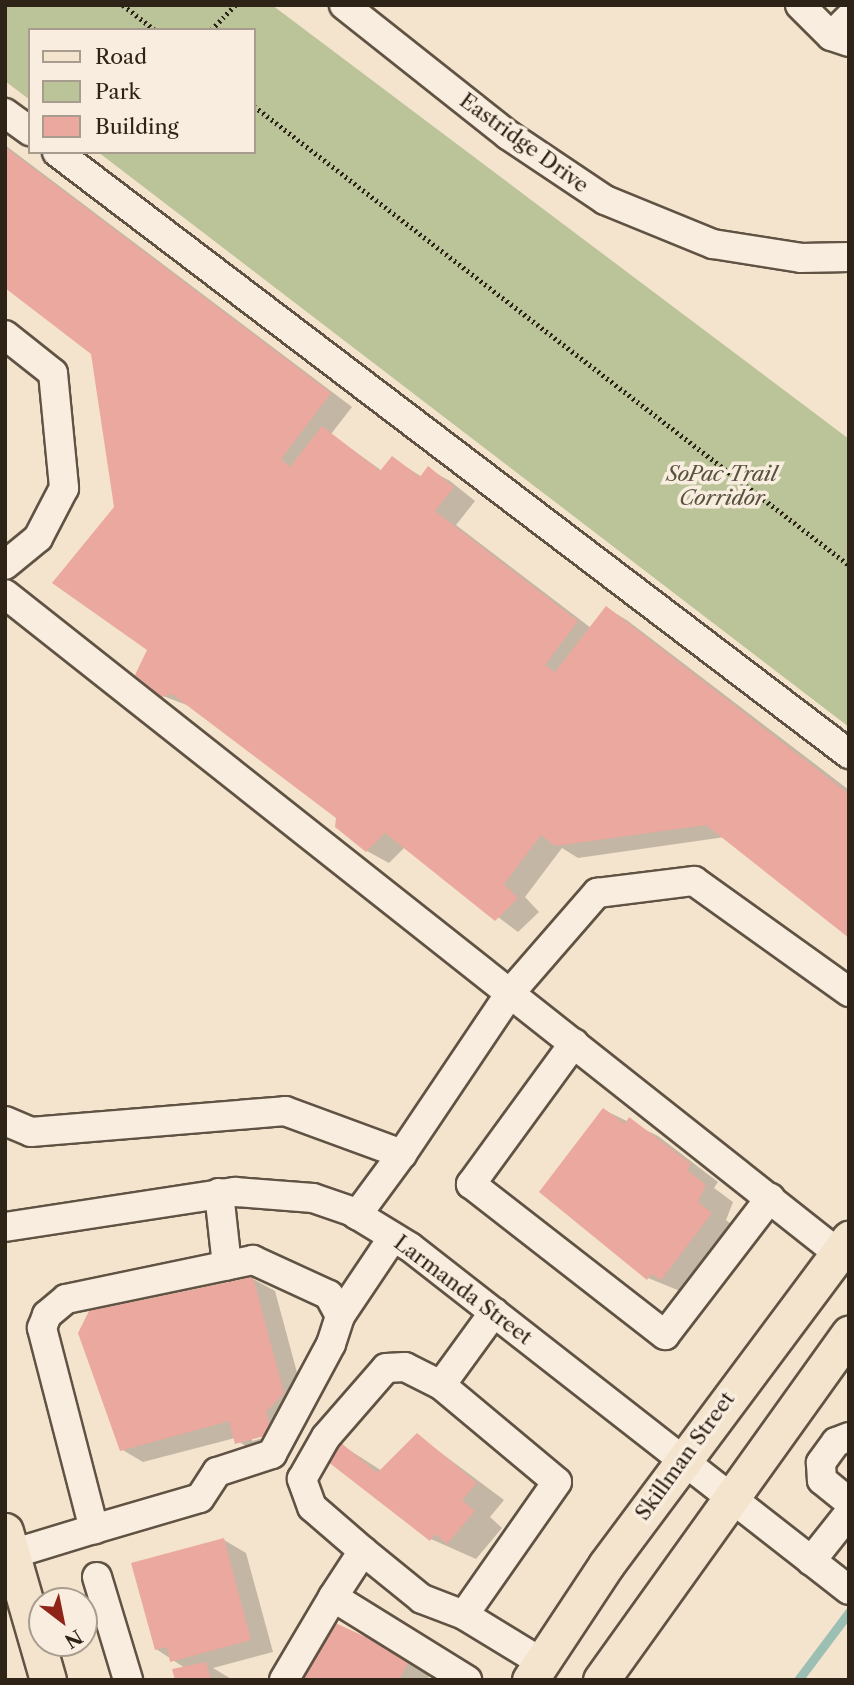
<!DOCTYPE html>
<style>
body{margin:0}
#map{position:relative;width:854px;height:1685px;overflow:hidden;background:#f4e4cd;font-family:"Libre Caslon Text",serif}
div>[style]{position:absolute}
.green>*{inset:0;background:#bbc498}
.shadow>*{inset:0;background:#0003}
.stream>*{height:9px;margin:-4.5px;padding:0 4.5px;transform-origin:4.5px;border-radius:4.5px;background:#9cbfb3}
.building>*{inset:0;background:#eaa89e}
.path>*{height:4.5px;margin-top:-2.25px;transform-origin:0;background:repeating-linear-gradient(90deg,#2e2317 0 2px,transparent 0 5.5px)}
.roads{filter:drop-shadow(2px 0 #605344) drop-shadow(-2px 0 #605344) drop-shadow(0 2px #605344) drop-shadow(0 -2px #605344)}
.minor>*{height:28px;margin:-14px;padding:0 14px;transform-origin:14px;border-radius:14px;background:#f8edde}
.major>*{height:35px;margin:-17.5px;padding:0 17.5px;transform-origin:17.5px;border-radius:17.5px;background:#f4e4cd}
span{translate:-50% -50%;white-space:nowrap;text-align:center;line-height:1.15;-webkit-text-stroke:7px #f8edde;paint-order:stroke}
.street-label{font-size:21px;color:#2e2317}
.park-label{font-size:21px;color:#58533e;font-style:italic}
.frame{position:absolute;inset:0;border:7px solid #2e2317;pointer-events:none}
.legend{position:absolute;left:28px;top:28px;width:228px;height:126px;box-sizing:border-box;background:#f8edde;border:2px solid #a79c8e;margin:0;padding:9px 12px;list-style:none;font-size:21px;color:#2e2317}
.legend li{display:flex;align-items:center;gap:14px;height:35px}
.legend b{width:35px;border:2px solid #a79c8e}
.north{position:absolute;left:28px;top:1587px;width:70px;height:70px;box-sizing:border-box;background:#f8edde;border:2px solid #a79c8e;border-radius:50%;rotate:148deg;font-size:19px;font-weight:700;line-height:28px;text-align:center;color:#2e2317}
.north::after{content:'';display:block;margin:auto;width:24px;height:32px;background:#8f2418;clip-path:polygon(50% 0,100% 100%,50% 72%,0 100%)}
</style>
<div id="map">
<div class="green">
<i style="clip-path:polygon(5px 5px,272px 5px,849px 439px,849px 727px,98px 152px,254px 152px,254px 30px,30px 30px,30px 100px,5px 81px)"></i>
</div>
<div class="shadow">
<i style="clip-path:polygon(5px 145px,352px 407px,331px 434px,382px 471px,392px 458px,422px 477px,428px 469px,450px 481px,475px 501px,456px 525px,591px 628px,607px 608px,628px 621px,849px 790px,849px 935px,725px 837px,578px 858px,562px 848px,525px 897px,539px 912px,518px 932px,405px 847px,389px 863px,367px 851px,338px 818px,192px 707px,163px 696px,116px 507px,92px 353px,5px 286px)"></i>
<i style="clip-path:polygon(604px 1110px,658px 1136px,718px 1182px,714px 1188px,733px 1202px,726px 1220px,739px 1230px,690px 1295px,648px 1278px)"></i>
<i style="clip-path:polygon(evenodd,253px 1279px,275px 1291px,306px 1406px,288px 1425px,293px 1446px,258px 1456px,235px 1438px,143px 1462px,121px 1449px,253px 1279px,281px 1433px,252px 1441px,252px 1437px,281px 1433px)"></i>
<i style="clip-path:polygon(417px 1435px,504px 1500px,490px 1517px,502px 1528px,476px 1559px,431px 1539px,340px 1444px,382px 1471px)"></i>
<i style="clip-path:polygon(224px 1540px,246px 1553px,273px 1652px,213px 1668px,233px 1680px,177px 1680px,185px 1668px,156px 1649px)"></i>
<i style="clip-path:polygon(410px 1659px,432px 1672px,427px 1680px,296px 1680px)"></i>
</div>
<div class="stream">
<i style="left:798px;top:1680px;width:85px;rotate:-53.1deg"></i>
</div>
<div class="building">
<i style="clip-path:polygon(5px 147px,331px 393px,281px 459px,290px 467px,322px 426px,380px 471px,392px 456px,420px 477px,428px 466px,454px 487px,435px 511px,578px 621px,545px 665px,555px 672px,606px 606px,849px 794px,849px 938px,706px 825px,555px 846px,541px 835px,504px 884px,518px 898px,495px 921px,385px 833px,366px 852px,335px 827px,336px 818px,172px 694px,162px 697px,135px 675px,147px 650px,52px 583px,114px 507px,91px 354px,5px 288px)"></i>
<i style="clip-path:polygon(603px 1108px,625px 1124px,629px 1117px,691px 1164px,687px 1170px,706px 1185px,698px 1202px,712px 1213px,661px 1280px,651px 1274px,647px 1280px,539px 1192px)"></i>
<i style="clip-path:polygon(253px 1277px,284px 1393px,266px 1412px,272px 1434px,235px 1444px,229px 1421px,120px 1451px,78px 1333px,89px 1311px)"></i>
<i style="clip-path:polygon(417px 1433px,477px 1483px,462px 1500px,475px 1511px,447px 1544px,435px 1534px,430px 1541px,327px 1461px,332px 1443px,340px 1442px,377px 1473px)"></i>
<i style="clip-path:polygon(224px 1538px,251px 1640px,170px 1662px,167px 1647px,155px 1650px,131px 1563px)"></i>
<i style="clip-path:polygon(331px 1621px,411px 1658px,399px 1680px,292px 1680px)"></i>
<i style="clip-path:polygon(206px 1662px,211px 1680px,175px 1680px,172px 1669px)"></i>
</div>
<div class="path">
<i style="left:123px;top:5px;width:41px;rotate:38deg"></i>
<i style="left:211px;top:30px;width:35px;rotate:-46deg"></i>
<i style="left:254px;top:106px;width:751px;rotate:37.65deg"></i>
</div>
<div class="roads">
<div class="minor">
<i style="left:344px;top:5px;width:209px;rotate:38.4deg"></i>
<i style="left:508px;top:135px;width:117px;rotate:33.8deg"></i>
<i style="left:605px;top:200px;width:117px;rotate:22.2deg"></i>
<i style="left:713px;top:244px;width:89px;rotate:9deg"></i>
<i style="left:801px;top:258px;width:48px;rotate:-1.2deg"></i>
<i style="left:800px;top:5px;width:44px;rotate:45deg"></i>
<i style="left:849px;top:18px;width:25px;rotate:135deg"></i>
<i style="left:831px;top:36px;width:19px;rotate:18deg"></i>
<i style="left:5px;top:113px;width:31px;rotate:36deg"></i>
<i style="left:57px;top:152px;width:995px;rotate:37.24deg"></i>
<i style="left:5px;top:335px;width:61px;rotate:38.4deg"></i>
<i style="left:53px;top:373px;width:116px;rotate:84.5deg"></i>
<i style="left:64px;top:488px;width:56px;rotate:117.5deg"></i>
<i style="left:38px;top:538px;width:43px;rotate:140.7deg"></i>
<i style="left:5px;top:594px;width:1062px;rotate:38.35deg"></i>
<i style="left:574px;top:1043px;width:175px;rotate:126.1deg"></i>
<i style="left:471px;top:1184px;width:246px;rotate:37.9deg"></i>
<i style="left:665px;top:1335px;width:173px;rotate:-52.5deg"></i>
<i style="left:5px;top:1121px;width:28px;rotate:23deg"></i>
<i style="left:31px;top:1132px;width:255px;rotate:-4.7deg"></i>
<i style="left:285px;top:1111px;width:125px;rotate:20.2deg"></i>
<i style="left:402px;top:1154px;width:76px;rotate:126.4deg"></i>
<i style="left:402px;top:1154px;width:194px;rotate:-56.1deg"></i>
<i style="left:510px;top:993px;width:133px;rotate:-49deg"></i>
<i style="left:597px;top:893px;width:98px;rotate:-7.1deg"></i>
<i style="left:694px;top:881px;width:191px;rotate:35.6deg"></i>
<i style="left:219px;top:1193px;width:73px;rotate:83.7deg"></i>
<i style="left:5px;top:1227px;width:233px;rotate:-8.7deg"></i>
<i style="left:235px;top:1192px;width:78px;rotate:4.4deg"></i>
<i style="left:313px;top:1198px;width:40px;rotate:18.9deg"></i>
<i style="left:351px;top:1211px;width:69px;rotate:31.4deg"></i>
<i style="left:410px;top:1247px;width:557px;rotate:38deg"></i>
<i style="left:340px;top:1316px;width:95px;rotate:-56.1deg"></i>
<i style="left:441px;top:1385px;width:90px;rotate:-54deg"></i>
<i style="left:849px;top:1437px;width:14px;rotate:159deg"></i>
<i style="left:836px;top:1442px;width:26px;rotate:126deg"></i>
<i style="left:821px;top:1463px;width:17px;rotate:87deg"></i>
<i style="left:822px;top:1480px;width:35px;rotate:39deg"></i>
<i style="left:12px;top:1554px;width:86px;rotate:-17deg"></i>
<i style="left:94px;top:1529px;width:110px;rotate:-16.3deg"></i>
<i style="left:200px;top:1498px;width:31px;rotate:-57deg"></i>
<i style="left:217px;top:1472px;width:58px;rotate:-18.1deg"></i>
<i style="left:272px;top:1454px;width:125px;rotate:-61.8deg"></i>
<i style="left:331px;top:1344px;width:29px;rotate:-72deg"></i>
<i style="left:340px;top:1316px;width:24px;rotate:-118deg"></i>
<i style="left:329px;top:1295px;width:84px;rotate:-155.3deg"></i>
<i style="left:253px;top:1260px;width:191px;rotate:168.2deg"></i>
<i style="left:66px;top:1299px;width:25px;rotate:140deg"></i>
<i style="left:47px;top:1315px;width:14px;rotate:111deg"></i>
<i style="left:42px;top:1328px;width:208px;rotate:75.5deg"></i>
<i style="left:811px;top:1561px;width:61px;rotate:-51.6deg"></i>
<i style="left:97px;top:1577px;width:108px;rotate:73.2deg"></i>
<i style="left:333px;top:1597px;width:55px;rotate:-56.9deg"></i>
<i style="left:464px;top:1615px;width:45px;rotate:-159.1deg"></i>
<i style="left:422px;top:1599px;width:76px;rotate:-140.9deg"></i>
<i style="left:363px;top:1551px;width:67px;rotate:-139.2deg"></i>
<i style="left:312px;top:1507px;width:30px;rotate:-110deg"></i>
<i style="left:302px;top:1479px;width:48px;rotate:-60.3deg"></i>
<i style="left:326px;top:1437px;width:91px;rotate:-49deg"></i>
<i style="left:386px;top:1368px;width:19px;rotate:-3deg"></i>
<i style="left:405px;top:1367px;width:40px;rotate:26.6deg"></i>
<i style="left:441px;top:1385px;width:151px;rotate:39.9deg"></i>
<i style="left:557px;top:1482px;width:162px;rotate:125deg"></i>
<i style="left:464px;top:1615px;width:90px;rotate:31.4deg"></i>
<i style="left:284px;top:1680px;width:96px;rotate:-59.4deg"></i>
<i style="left:333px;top:1597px;width:158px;rotate:31.8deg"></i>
</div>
<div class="major">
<i style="left:5px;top:1531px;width:155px;rotate:73.9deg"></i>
<i style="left:530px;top:1680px;width:138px;rotate:-56.5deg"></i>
<i style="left:606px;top:1565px;width:407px;rotate:-53.3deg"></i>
<i style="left:601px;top:1680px;width:426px;rotate:-54.4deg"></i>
</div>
</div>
<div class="street-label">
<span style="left:524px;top:143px;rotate:36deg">Eastridge Drive</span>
<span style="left:463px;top:1290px;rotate:37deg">Larmanda Street</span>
<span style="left:685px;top:1456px;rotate:-54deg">Skillman Street</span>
</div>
<div class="park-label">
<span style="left:722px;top:486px">SoPac Trail<br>Corridor</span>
</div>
<div class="frame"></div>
<ul class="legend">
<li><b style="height:9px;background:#f4e4cd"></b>Road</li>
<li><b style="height:19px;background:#bbc498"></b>Park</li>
<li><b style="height:19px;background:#eaa89e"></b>Building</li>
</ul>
<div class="north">N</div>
</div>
